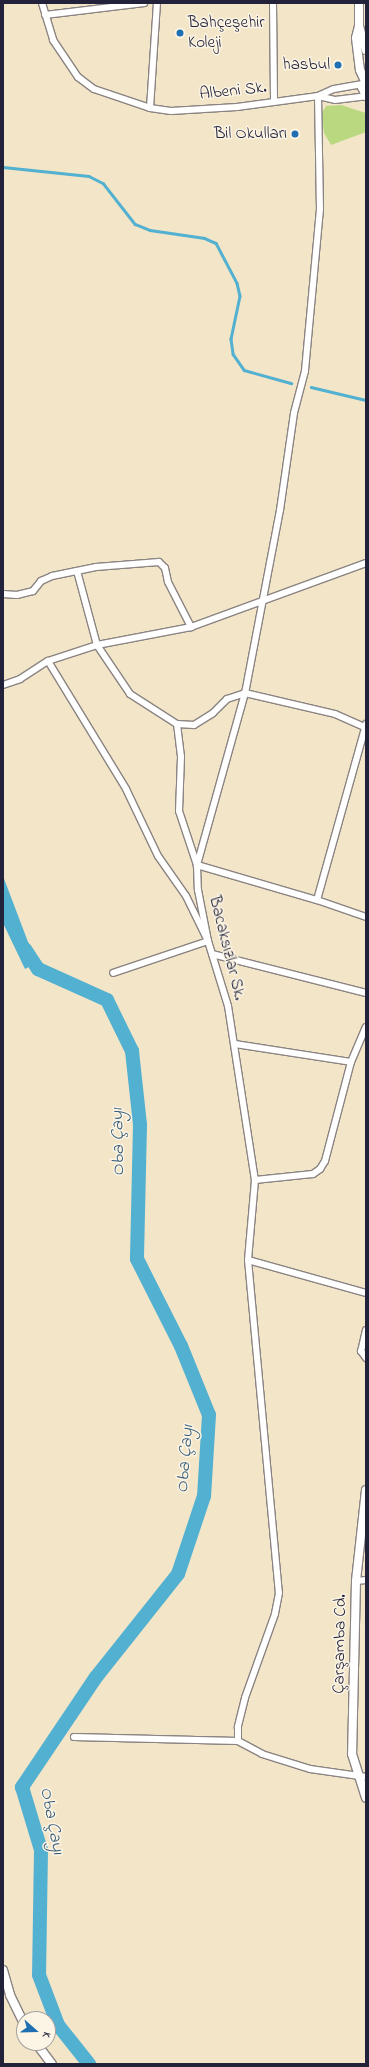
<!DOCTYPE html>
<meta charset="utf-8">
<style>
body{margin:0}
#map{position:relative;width:369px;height:2067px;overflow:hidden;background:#f3e5c8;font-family:"Indie Flower",sans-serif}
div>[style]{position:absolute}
.green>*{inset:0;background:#b9d880}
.water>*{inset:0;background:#52b0d1}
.stream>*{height:2.5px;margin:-1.25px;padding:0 1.25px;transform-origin:1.25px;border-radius:1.25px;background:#52b0d1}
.river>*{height:14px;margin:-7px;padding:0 7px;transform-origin:7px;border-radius:7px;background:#52b0d1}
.roads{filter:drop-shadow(1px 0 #8a8482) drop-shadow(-1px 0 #8a8482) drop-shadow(0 1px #8a8482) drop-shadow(0 -1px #8a8482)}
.minor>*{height:6px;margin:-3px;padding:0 3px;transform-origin:3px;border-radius:3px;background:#fff}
.tertiary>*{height:8px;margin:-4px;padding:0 4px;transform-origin:4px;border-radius:4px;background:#fff}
.dots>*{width:11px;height:11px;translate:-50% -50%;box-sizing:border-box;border:2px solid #fcf5e5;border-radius:50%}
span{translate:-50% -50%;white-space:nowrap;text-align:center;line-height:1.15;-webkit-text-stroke:3px #fcf5e5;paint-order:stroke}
.poi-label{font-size:17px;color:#22223b}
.left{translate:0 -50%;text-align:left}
.right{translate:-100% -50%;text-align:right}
.street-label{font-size:17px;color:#22223b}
.water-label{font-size:18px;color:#355b77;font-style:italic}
.frame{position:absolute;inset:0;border:4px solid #22223b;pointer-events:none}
.north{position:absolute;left:16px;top:2011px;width:40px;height:40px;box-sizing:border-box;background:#fcf5e5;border:1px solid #a5a1a1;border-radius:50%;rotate:110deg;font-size:11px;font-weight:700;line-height:16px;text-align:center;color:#22223b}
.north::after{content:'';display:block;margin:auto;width:14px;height:18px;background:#1f6fb2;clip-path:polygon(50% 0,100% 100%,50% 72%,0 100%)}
</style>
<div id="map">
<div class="green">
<i style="clip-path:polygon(341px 105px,366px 113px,366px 132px,331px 145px,324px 133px,322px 113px,326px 106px)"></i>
</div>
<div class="water">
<i style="clip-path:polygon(3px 876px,36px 963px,25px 969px,3px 923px)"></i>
</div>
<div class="stream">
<i style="left:3px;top:167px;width:86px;rotate:6deg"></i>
<i style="left:89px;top:176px;width:16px;rotate:27deg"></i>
<i style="left:103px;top:183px;width:52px;rotate:52deg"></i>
<i style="left:135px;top:224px;width:16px;rotate:22deg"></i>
<i style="left:150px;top:230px;width:55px;rotate:8.4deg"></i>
<i style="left:204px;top:238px;width:13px;rotate:23deg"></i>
<i style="left:216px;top:243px;width:45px;rotate:62.3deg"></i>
<i style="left:237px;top:283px;width:13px;rotate:77deg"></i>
<i style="left:240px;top:296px;width:44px;rotate:101.8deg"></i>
<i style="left:231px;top:339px;width:15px;rotate:82deg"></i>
<i style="left:233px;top:354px;width:19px;rotate:55deg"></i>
<i style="left:244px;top:370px;width:49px;rotate:15.5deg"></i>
<i style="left:311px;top:387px;width:57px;rotate:13.3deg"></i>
</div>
<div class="river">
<i style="left:25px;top:949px;width:24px;rotate:57deg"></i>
<i style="left:38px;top:969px;width:76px;rotate:24.2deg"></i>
<i style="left:107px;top:1000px;width:57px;rotate:63.9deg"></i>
<i style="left:132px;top:1051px;width:74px;rotate:83.8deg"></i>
<i style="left:140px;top:1125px;width:134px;rotate:91.3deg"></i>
<i style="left:137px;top:1259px;width:97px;rotate:63.2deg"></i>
<i style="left:181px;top:1346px;width:74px;rotate:67.9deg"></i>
<i style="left:209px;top:1415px;width:81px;rotate:93.5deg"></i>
<i style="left:204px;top:1496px;width:82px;rotate:108.4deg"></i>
<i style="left:178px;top:1574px;width:132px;rotate:128.5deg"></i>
<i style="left:96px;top:1677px;width:133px;rotate:123.9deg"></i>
<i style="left:22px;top:1787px;width:66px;rotate:73.2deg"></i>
<i style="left:41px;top:1850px;width:125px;rotate:90.9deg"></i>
<i style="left:39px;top:1975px;width:53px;rotate:69.2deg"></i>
<i style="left:58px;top:2025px;width:50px;rotate:51.5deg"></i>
</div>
<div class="roads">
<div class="minor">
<i style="left:42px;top:3px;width:39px;rotate:73deg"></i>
<i style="left:53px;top:40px;width:45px;rotate:56deg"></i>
<i style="left:78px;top:77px;width:20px;rotate:37deg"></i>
<i style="left:94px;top:89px;width:59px;rotate:18.7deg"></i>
<i style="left:150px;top:108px;width:21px;rotate:8deg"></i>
<i style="left:171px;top:111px;width:66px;rotate:-3.5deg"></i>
<i style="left:237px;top:107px;width:82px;rotate:-7.7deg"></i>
<i style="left:318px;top:96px;width:17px;rotate:-24deg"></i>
<i style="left:334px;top:89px;width:29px;rotate:-10deg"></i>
<i style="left:273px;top:3px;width:98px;rotate:89.4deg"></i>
<i style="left:45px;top:15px;width:100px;rotate:-6.9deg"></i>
<i style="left:318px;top:96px;width:113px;rotate:89deg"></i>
<i style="left:320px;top:209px;width:163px;rotate:95.3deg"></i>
<i style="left:305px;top:371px;width:43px;rotate:104.7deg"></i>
<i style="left:294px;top:413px;width:98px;rotate:98.2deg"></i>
<i style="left:280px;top:510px;width:186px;rotate:100.8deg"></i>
<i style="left:245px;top:693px;width:179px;rotate:105.6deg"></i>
<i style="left:197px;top:865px;width:125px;rotate:16.3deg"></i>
<i style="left:317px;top:900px;width:52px;rotate:19.1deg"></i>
<i style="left:318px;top:96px;width:17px;rotate:13deg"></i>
<i style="left:335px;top:100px;width:31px;rotate:-7deg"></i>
<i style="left:150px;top:108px;width:105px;rotate:-86.2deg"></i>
<i style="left:77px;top:571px;width:77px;rotate:74.9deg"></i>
<i style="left:97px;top:645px;width:96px;rotate:-10.8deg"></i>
<i style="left:191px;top:627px;width:186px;rotate:-20.1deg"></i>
<i style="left:3px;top:594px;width:14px;rotate:4deg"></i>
<i style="left:17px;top:595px;width:16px;rotate:-14deg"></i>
<i style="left:33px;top:591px;width:13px;rotate:-51deg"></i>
<i style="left:41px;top:581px;width:12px;rotate:-24deg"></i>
<i style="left:52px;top:576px;width:45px;rotate:-11.6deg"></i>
<i style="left:96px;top:567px;width:63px;rotate:-4.5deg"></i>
<i style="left:159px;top:562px;width:8px;rotate:45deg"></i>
<i style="left:165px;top:568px;width:14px;rotate:78deg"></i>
<i style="left:168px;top:582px;width:51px;rotate:62.9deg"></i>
<i style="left:48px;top:661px;width:150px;rotate:58.6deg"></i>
<i style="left:126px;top:789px;width:74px;rotate:64.5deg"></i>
<i style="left:158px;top:856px;width:49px;rotate:55deg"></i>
<i style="left:186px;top:896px;width:50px;rotate:63.9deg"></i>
<i style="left:208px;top:941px;width:100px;rotate:161.4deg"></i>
<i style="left:3px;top:685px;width:18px;rotate:-19deg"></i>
<i style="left:20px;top:679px;width:33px;rotate:-33deg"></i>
<i style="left:48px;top:661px;width:52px;rotate:-18.1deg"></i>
<i style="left:97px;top:645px;width:59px;rotate:56deg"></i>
<i style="left:130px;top:694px;width:56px;rotate:32.6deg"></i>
<i style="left:177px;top:724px;width:17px;rotate:3deg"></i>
<i style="left:194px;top:725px;width:22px;rotate:-32deg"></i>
<i style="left:213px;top:713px;width:20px;rotate:-45deg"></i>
<i style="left:227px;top:699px;width:19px;rotate:-18deg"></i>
<i style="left:245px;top:693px;width:92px;rotate:13.1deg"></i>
<i style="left:335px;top:714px;width:34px;rotate:24deg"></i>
<i style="left:177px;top:724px;width:33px;rotate:83deg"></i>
<i style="left:181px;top:757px;width:54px;rotate:92.1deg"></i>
<i style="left:179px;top:811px;width:57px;rotate:71.6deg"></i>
<i style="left:197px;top:865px;width:25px;rotate:88deg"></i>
<i style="left:198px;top:890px;width:52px;rotate:78.9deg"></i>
<i style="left:208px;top:941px;width:68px;rotate:72.9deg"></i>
<i style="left:228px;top:1006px;width:176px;rotate:81.2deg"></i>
<i style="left:255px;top:1180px;width:80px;rotate:95deg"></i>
<i style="left:248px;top:1260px;width:334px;rotate:84.7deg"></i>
<i style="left:279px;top:1593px;width:21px;rotate:101deg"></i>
<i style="left:275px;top:1614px;width:89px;rotate:109.7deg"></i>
<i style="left:245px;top:1698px;width:30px;rotate:104deg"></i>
<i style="left:238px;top:1727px;width:14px;rotate:90deg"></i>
<i style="left:238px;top:1741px;width:27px;rotate:28deg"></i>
<i style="left:262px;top:1754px;width:50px;rotate:17.4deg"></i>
<i style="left:310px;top:1769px;width:57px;rotate:8.1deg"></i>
<i style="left:317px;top:900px;width:183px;rotate:-74.4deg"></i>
<i style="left:212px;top:954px;width:159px;rotate:14.2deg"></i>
<i style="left:235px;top:1044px;width:117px;rotate:8.8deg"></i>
<i style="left:351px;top:1062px;width:38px;rotate:-67deg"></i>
<i style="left:255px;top:1180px;width:58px;rotate:-5.9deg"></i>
<i style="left:313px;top:1174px;width:9px;rotate:-36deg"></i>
<i style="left:320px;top:1169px;width:9px;rotate:-58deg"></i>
<i style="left:325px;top:1161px;width:102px;rotate:-75.3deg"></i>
<i style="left:248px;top:1260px;width:123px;rotate:15.6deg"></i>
<i style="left:366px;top:1330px;width:22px;rotate:103deg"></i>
<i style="left:361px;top:1351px;width:9px;rotate:54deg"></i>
<i style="left:356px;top:1581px;width:10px;rotate:-6deg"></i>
<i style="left:74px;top:1737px;width:164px;rotate:1.4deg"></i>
</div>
<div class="tertiary">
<i style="left:359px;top:3px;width:23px;rotate:90deg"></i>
<i style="left:359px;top:26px;width:12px;rotate:104deg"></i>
<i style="left:356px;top:38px;width:32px;rotate:83deg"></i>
<i style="left:360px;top:70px;width:12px;rotate:66deg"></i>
<i style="left:359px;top:26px;width:25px;rotate:74deg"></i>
<i style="left:366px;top:80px;width:8px;rotate:120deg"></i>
<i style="left:362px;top:87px;width:10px;rotate:66deg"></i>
<i style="left:366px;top:1490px;width:92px;rotate:96.3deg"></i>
<i style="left:356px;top:1581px;width:173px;rotate:91.3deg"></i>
<i style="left:352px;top:1754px;width:46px;rotate:72.3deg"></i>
<i style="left:3px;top:1970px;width:26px;rotate:74deg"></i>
<i style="left:10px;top:1995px;width:32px;rotate:64deg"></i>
<i style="left:36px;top:2043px;width:26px;rotate:53deg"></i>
</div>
</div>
<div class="dots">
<i style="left:180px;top:33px;background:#1f6fb2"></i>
<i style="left:338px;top:65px;background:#1f6fb2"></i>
<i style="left:295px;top:134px;background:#1f6fb2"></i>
</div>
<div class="poi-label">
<span class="left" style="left:188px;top:33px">Bahçeşehir<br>Koleji</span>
<span class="right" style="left:330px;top:65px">hasbul</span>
<span class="right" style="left:287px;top:134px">Bil Okulları</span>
</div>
<div class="street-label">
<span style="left:233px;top:91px;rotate:-6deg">Albeni Sk.</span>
<span style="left:227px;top:948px;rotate:76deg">Bacaksızlar Sk.</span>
<span style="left:340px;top:1644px;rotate:-89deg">Çarşamba Cd.</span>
</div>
<div class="water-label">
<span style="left:119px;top:1142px;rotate:-91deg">Oba Çayı</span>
<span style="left:186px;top:1459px;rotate:-85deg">Oba Çayı</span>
<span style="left:51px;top:1821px;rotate:79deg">Oba Çayı</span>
</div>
<div class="frame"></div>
<div class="north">K</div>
</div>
